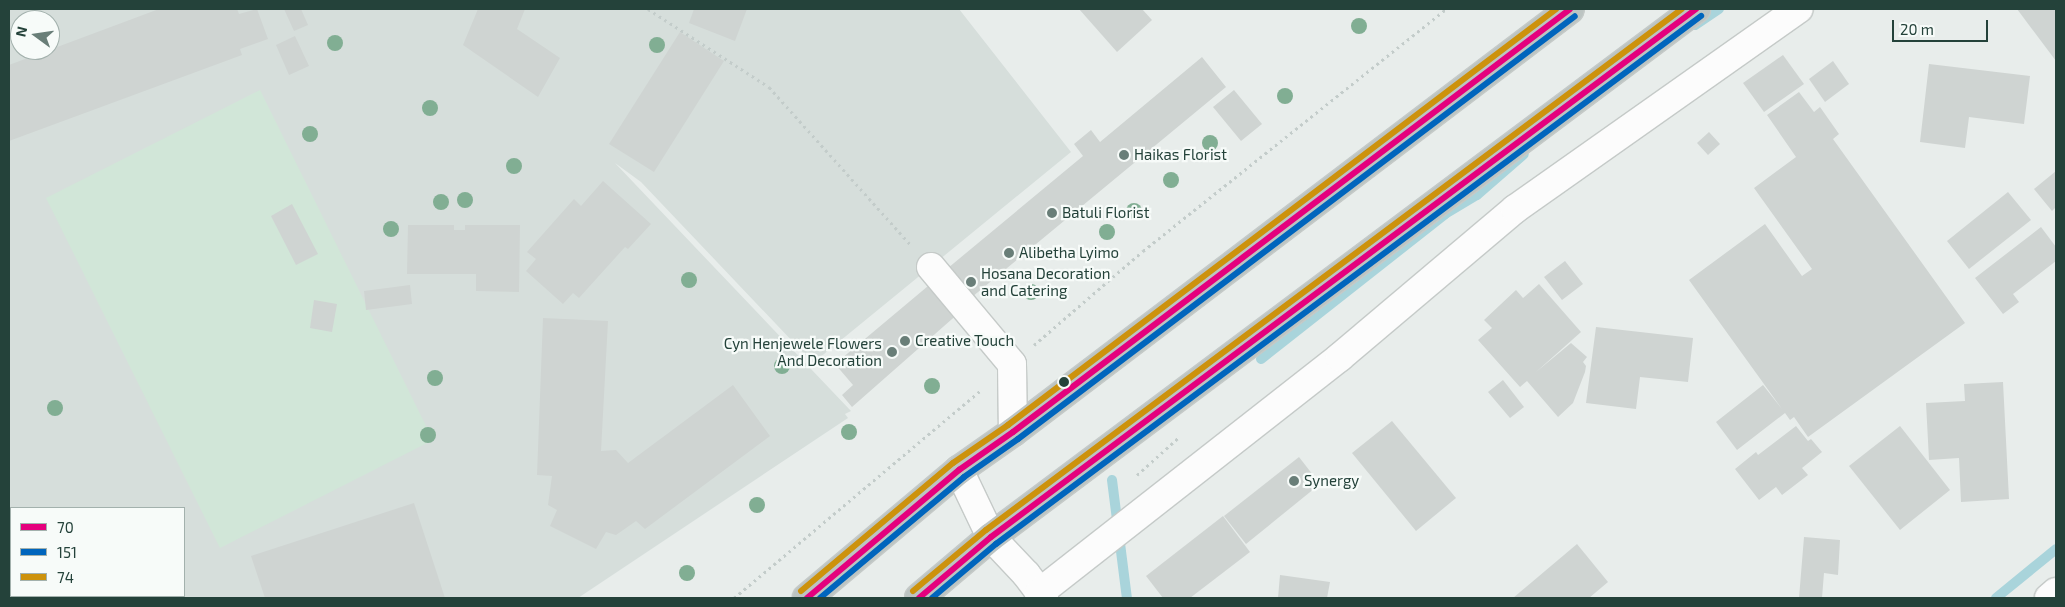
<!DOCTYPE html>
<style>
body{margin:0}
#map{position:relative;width:2065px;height:607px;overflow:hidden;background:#e8edeb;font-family:"Exo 2",sans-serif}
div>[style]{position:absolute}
.built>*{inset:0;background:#d6dedb}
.green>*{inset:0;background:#d1e6d8}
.stream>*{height:10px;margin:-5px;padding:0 5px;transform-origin:5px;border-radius:5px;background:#a9d4db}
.building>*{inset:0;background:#cfd4d2}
.path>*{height:3px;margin-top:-1.5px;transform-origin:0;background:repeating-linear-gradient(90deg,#c3ccca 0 2.5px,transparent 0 6.5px)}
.roads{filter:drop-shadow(1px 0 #c5cac8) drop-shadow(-1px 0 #c5cac8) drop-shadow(0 1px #c5cac8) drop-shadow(0 -1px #c5cac8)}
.minor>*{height:28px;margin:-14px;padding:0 14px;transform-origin:14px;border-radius:14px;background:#fcfcfc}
.highway>*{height:28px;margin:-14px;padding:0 14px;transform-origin:14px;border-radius:14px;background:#bcc4c2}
.bus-1>*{height:6px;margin:-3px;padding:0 3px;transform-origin:3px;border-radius:3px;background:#e5007d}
.bus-2>*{height:6px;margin:-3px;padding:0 3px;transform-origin:3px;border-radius:3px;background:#0065bd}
.bus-3>*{height:6px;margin:-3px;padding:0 3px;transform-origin:3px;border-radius:3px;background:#cd920c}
.trees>*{width:16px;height:16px;margin:-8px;border-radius:50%;background:#81ae93}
.dots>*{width:14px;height:14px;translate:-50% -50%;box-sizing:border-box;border:2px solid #f7fbf9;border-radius:50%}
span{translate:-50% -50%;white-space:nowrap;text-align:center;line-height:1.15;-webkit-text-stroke:4.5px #f7fbf9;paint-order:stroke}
.poi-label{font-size:15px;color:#24423a}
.left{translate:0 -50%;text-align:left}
.right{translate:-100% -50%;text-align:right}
.frame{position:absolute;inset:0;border:10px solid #24423a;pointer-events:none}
.legend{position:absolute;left:10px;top:507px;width:175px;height:90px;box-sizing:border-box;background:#f7fbf9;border:1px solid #a3b1ad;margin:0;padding:6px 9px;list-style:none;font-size:15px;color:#24423a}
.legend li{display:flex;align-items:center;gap:10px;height:25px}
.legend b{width:25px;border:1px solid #a3b1ad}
.north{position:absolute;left:10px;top:10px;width:50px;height:50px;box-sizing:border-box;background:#f7fbf9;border:1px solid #a3b1ad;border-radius:50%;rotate:284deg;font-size:14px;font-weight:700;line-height:20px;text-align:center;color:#24423a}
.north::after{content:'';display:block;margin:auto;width:18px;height:22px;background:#697e78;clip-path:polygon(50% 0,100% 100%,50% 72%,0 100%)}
.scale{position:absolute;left:1892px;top:20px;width:96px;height:22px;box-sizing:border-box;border:2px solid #24423a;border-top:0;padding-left:6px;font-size:15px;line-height:18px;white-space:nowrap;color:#24423a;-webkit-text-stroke:4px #f7fbf9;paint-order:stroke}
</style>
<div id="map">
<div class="built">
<i style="clip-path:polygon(evenodd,9px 9px,959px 9px,1071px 152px,813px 363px,641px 182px,615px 163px,851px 411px,845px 414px,848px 418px,578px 598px,9px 598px,9px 9px,20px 20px,50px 20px,50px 50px,20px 50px,20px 20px,9px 9px,11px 508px,184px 508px,184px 596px,11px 596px,11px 508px)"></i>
</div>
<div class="green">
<i style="clip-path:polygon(260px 90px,433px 440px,220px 548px,46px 198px)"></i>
</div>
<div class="stream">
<i style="left:1695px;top:25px;width:29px;rotate:-34deg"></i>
<i style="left:1261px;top:359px;width:234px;rotate:-38.2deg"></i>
<i style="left:1445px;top:214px;width:37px;rotate:-31deg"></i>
<i style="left:1477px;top:195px;width:62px;rotate:-41.1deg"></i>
<i style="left:1112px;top:480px;width:119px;rotate:82.8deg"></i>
<i style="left:1996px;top:598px;width:77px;rotate:-39.2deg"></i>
</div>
<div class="building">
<i style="clip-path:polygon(159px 9px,237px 9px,239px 14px,257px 9px,268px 39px,240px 49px,242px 55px,9px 141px,9px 65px)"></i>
<i style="clip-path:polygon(284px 9px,301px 9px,308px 25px,294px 31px)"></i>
<i style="clip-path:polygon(478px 9px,525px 9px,517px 29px,560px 58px,538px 97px,463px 45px)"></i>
<i style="clip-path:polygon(694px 9px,747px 9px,735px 41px,689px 23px)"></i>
<i style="clip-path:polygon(1079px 9px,1142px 9px,1152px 20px,1117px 52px)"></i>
<i style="clip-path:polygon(2017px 9px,2056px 9px,2056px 61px)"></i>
<i style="clip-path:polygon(680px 32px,724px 61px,654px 172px,609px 144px)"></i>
<i style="clip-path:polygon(295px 36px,309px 66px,289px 75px,276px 45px)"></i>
<i style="clip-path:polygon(1783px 55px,1804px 84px,1764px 112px,1743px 83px)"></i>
<i style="clip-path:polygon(1202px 57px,1226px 87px,972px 297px,948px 268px,1083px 156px,1074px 144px,1091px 130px,1100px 142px)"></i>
<i style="clip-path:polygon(1833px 61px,1849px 84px,1825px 102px,1809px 79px)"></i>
<i style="clip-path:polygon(1929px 64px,2030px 76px,2024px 124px,1969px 117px,1965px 148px,1920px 142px)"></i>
<i style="clip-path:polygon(1234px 90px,1262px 124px,1241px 141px,1213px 107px)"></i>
<i style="clip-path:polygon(1799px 92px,1814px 112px,1820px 107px,1839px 134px,1833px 139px,1965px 323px,1808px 437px,1794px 417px,1790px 420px,1785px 413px,1737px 450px,1716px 422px,1763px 385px,1782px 409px,1689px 280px,1765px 224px,1802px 276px,1812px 269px,1754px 188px,1796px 157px,1767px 115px)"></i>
<i style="clip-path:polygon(1709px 132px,1720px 144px,1708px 155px,1697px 143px)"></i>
<i style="clip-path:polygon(2056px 171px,2056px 207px,2052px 211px,2034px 189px)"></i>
<i style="clip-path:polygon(603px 181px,651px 224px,628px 249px,625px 247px,579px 298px,573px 293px,563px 304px,526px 271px,536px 259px,527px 252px,574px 199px,581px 206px)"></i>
<i style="clip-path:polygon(2008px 192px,2031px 220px,1969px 269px,1947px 241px)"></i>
<i style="clip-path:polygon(292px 204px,318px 254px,296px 265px,271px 216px)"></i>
<i style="clip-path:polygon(408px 225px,454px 225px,454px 230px,465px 230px,465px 225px,520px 225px,519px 292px,476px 291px,476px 274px,407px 274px)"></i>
<i style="clip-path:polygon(2041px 227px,2056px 247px,2056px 261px,2013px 294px,2019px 302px,2003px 314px,1975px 278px)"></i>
<i style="clip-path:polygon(1565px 261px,1583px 284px,1562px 300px,1544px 277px)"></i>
<i style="clip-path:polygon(934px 281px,960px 312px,852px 407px,842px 395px,853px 385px,835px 364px)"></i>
<i style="clip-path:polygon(1539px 284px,1581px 332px,1536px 372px,1571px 343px,1587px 357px,1583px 362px,1586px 366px,1585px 372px,1573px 403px,1558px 417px,1527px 381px,1520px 387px,1478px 340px,1492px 328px,1484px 320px,1516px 290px,1523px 298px)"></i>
<i style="clip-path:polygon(410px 285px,412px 304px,366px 310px,364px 291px)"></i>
<i style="clip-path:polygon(314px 300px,337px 304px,332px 332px,310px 328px)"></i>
<i style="clip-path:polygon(543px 318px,608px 321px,601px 451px,616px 450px,628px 463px,733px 385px,770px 436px,645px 529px,636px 521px,616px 535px,606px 532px,596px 549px,550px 526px,557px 510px,548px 505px,552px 476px,537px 475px)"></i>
<i style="clip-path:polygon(1596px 327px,1693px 338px,1688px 382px,1640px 377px,1636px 409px,1586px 403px)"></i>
<i style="clip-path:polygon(1503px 380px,1524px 407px,1510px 418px,1488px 392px)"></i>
<i style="clip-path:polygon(2003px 382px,2009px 499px,1961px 502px,1959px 458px,1929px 460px,1926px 403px,1965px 401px,1964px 384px)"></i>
<i style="clip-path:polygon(1392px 421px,1456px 498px,1416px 531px,1352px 453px)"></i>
<i style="clip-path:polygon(1796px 426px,1808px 441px,1811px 439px,1822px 452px,1802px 468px,1808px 475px,1782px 495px,1776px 487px,1759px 500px,1735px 469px,1756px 452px,1758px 455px)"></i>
<i style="clip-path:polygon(1900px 426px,1950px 490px,1900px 530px,1849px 466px)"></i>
<i style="clip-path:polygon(1299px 457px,1320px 484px,1246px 544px,1224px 516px)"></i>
<i style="clip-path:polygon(414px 503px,445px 598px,265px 598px,251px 556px)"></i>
<i style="clip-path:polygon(1223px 516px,1250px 552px,1190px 598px,1163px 598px,1146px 576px)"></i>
<i style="clip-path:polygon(1804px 537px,1840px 540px,1838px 575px,1824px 573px,1822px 598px,1799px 598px)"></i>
<i style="clip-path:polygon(1577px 544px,1608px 582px,1589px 598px,1513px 598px)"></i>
<i style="clip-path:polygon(1280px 575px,1330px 582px,1327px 598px,1278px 598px)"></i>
</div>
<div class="path">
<i style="left:648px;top:9px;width:144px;rotate:32.8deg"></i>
<i style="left:769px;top:87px;width:212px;rotate:48.1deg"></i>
<i style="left:1034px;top:345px;width:144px;rotate:-40.8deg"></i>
<i style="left:1143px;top:251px;width:388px;rotate:-38.6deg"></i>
<i style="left:1137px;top:475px;width:57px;rotate:-42.1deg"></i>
<i style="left:734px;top:598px;width:324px;rotate:-40.1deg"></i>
</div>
<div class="roads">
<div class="minor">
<i style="left:931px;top:267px;width:126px;rotate:50.1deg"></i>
<i style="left:1012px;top:364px;width:68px;rotate:89.2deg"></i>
<i style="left:959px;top:470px;width:74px;rotate:64.5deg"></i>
<i style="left:991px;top:537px;width:51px;rotate:46.6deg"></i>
<i style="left:1026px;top:574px;width:30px;rotate:53deg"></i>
<i style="left:1039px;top:593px;width:382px;rotate:-38.1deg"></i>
<i style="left:1340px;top:357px;width:229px;rotate:-40.2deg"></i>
<i style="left:1515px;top:209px;width:347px;rotate:-35.2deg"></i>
<i style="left:2049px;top:598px;width:9px;rotate:-41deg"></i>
</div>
<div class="highway">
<i style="left:807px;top:598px;width:199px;rotate:-40.1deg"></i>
<i style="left:959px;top:470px;width:66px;rotate:-35.1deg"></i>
<i style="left:1013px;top:432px;width:699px;rotate:-37.21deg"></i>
<i style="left:919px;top:598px;width:94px;rotate:-40.3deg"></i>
<i style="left:991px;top:537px;width:881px;rotate:-36.83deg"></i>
</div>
</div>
<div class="bus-1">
<i style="left:807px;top:598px;width:199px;rotate:-40.1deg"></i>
<i style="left:959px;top:470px;width:66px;rotate:-35.1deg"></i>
<i style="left:1013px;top:432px;width:699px;rotate:-37.21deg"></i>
<i style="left:919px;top:598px;width:94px;rotate:-40.3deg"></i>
<i style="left:991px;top:537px;width:881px;rotate:-36.83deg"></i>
</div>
<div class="bus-2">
<i style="left:820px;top:598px;width:188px;rotate:-40deg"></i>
<i style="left:964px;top:477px;width:66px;rotate:-35.1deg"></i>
<i style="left:1018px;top:439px;width:699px;rotate:-37.21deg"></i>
<i style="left:932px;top:598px;width:84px;rotate:-40.2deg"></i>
<i style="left:996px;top:544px;width:881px;rotate:-36.83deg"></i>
</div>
<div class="bus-3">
<i style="left:801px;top:591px;width:199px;rotate:-40.1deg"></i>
<i style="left:953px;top:463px;width:67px;rotate:-34.6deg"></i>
<i style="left:1008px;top:425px;width:688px;rotate:-37.2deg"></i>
<i style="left:913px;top:591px;width:95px;rotate:-39.9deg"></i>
<i style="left:986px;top:530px;width:869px;rotate:-36.82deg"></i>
</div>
<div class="trees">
<i style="left:1359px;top:26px"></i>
<i style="left:335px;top:43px"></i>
<i style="left:657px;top:45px"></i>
<i style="left:1285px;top:96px"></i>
<i style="left:430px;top:108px"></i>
<i style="left:310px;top:134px"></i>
<i style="left:1210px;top:143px"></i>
<i style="left:514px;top:166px"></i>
<i style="left:1171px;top:180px"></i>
<i style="left:465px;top:200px"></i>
<i style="left:441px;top:202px"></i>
<i style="left:1134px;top:211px"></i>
<i style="left:391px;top:229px"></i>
<i style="left:1107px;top:232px"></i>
<i style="left:689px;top:280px"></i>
<i style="left:1031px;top:292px"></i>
<i style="left:782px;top:366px"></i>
<i style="left:435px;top:378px"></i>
<i style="left:932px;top:386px"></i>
<i style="left:55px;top:408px"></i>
<i style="left:849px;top:432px"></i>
<i style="left:428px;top:435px"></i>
<i style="left:757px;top:505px"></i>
<i style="left:687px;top:573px"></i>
</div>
<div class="dots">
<i style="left:1124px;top:155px;background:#697e78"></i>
<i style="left:1052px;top:213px;background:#697e78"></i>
<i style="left:1009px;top:253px;background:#697e78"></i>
<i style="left:971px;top:282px;background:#697e78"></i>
<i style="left:905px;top:341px;background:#697e78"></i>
<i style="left:892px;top:352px;background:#697e78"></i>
<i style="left:1064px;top:382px;background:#24423a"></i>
<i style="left:1294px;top:481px;background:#697e78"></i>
</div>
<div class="poi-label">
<span class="left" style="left:1134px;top:155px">Haikas Florist</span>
<span class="left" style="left:1062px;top:213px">Batuli Florist</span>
<span class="left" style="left:1019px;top:253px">Alibetha Lyimo</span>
<span class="left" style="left:981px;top:282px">Hosana Decoration<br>and Catering</span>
<span class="left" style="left:915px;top:341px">Creative Touch</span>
<span class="right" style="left:882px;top:352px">Cyn Henjewele Flowers<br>And Decoration</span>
<span class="left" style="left:1304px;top:481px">Synergy</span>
</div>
<div class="frame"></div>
<ul class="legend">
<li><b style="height:6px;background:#e5007d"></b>70</li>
<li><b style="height:6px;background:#0065bd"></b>151</li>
<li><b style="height:6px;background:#cd920c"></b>74</li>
</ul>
<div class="north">N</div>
<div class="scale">20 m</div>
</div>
